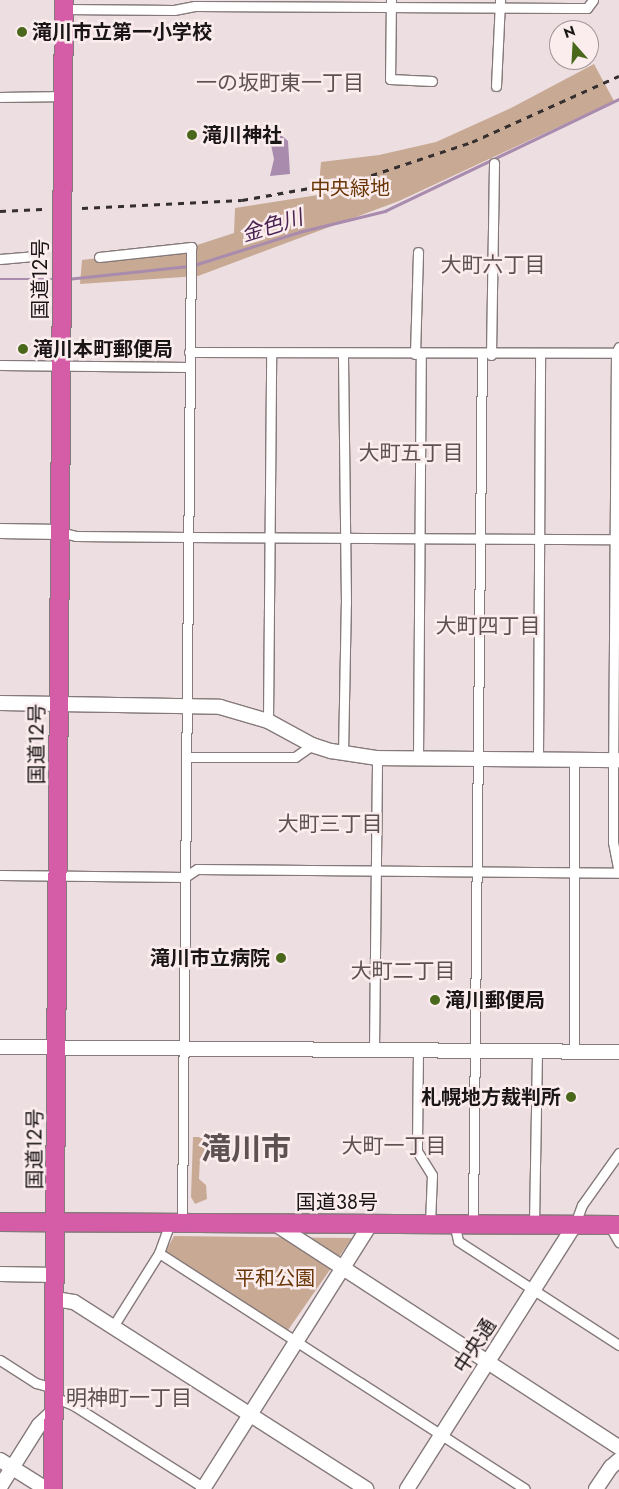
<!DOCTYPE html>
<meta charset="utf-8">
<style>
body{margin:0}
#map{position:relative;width:619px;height:1489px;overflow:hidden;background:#eddfe1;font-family:Jost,"Noto Sans JP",sans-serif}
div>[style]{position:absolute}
.green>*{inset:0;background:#c7a994}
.water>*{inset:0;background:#a98bae}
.stream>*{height:2.5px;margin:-1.25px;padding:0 1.25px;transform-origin:1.25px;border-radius:1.25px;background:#a98bae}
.roads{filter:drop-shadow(1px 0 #85797a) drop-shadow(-1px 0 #85797a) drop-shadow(0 1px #85797a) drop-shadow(0 -1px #85797a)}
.street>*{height:9px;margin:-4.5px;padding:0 4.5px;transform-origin:4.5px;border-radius:4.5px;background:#fff}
.secondary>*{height:14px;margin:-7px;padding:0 7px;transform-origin:7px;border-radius:7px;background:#fff}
.highway>*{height:18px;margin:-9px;padding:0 9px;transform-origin:9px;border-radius:9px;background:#d55da7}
.rail>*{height:2.5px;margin-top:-1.25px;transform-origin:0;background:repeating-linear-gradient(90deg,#352f30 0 6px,transparent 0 12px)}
.dots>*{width:14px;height:14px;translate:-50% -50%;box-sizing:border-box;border:2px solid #fbecee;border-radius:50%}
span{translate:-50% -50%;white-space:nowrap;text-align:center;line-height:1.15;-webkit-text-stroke:5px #fbecee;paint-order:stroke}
.poi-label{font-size:20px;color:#1a1516;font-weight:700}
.left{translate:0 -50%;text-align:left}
.right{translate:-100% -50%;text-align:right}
.park-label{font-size:20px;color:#6a3707}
.street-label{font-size:20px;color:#1a1516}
.neighbourhood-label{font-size:21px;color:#5d5152}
.water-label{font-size:21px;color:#4a2351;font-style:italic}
.town-label{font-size:30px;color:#5d5152;font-weight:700}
.north{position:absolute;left:549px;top:20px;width:50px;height:50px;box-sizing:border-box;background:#fbecee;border:1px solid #a19698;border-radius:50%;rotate:341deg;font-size:14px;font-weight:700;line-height:20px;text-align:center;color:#1a1516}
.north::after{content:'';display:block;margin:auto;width:18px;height:22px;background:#4a681b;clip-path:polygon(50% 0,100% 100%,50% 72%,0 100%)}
</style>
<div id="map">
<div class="green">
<i style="clip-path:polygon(594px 64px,614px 101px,399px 201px,198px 276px,80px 284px,82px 260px,191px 247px,234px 233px,235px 208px,318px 195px,321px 162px,379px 155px,436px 142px,511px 108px)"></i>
<i style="clip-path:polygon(193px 1137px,206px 1137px,206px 1152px,200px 1159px,199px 1179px,206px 1185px,207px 1199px,195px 1204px,191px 1197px)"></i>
<i style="clip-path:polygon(174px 1236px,352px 1238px,286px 1333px,164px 1254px)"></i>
</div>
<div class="water">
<i style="clip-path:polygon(269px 125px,288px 141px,290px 174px,270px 176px,274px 159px,271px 145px,261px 130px)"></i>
</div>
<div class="stream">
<i style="left:194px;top:265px;width:110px;rotate:-17.4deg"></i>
<i style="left:299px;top:232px;width:89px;rotate:-13.7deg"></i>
<i style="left:385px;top:211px;width:259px;rotate:-25.6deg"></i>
<i style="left:0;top:279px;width:54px"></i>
<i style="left:67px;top:279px;width:122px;rotate:-6.1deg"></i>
</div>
<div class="roads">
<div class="street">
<i style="left:391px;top:0;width:79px;rotate:90.7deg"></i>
<i style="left:390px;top:79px;width:42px;rotate:2.7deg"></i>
<i style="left:64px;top:9px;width:110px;rotate:0.5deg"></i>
<i style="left:174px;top:10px;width:21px;rotate:-11deg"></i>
<i style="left:195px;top:6px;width:392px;rotate:0.3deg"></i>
<i style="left:587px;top:8px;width:10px;rotate:-53deg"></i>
<i style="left:496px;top:86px;width:86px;rotate:-87.3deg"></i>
<i style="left:0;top:97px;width:63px;rotate:-0.9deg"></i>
<i style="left:99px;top:257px;width:93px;rotate:-6.2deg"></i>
<i style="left:191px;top:247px;width:975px;rotate:90.53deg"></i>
<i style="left:0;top:259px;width:36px;rotate:-5deg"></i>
<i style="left:619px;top:347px;width:7px;rotate:117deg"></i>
<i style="left:616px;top:353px;width:415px;rotate:90.4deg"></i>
<i style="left:613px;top:768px;width:74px;rotate:90deg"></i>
<i style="left:613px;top:842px;width:31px;rotate:79deg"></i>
<i style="left:189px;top:352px;width:430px;rotate:0.1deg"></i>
<i style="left:415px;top:354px;width:102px;rotate:-88.3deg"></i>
<i style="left:491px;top:355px;width:192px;rotate:-89.1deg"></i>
<i style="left:0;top:365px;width:188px;rotate:0.6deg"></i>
<i style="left:60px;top:532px;width:16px;rotate:14deg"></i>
<i style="left:76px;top:536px;width:112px;rotate:0.5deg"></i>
<i style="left:188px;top:537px;width:427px;rotate:0.3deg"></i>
<i style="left:268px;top:721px;width:368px;rotate:-89.5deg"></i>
<i style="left:343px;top:754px;width:151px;rotate:-88.9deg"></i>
<i style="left:346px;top:603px;width:250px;rotate:-90.7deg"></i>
<i style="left:186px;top:757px;width:109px"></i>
<i style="left:295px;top:757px;width:21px;rotate:-35deg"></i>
<i style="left:418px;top:758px;width:404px;rotate:-89.6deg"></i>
<i style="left:538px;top:758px;width:403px;rotate:-89.7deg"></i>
<i style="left:0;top:875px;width:185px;rotate:0.6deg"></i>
<i style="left:185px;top:877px;width:14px;rotate:-34deg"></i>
<i style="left:197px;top:869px;width:422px;rotate:0.5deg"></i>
<i style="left:374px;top:1050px;width:292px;rotate:-89.4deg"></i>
<i style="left:418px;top:1050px;width:101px;rotate:90.6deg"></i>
<i style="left:417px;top:1151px;width:28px;rotate:58deg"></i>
<i style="left:432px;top:1175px;width:48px;rotate:92.4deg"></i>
<i style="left:574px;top:1051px;width:292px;rotate:-90deg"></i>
<i style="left:454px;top:1223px;width:18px;rotate:77deg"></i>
<i style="left:458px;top:1241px;width:192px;rotate:32.9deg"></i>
<i style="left:473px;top:1223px;width:868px;rotate:-89.41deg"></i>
<i style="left:534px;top:1224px;width:173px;rotate:-89deg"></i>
<i style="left:575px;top:1224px;width:20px;rotate:-70deg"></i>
<i style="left:582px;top:1205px;width:64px;rotate:-54.6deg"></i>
<i style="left:609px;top:1225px;width:20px;rotate:60deg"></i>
<i style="left:159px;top:1253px;width:435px;rotate:32.8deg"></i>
<i style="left:112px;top:1328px;width:89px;rotate:-57.9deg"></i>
<i style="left:159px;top:1253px;width:33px;rotate:-70deg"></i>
<i style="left:0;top:1360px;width:43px;rotate:32.6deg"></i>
<i style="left:36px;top:1383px;width:19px;rotate:16deg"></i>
<i style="left:54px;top:1397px;width:21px;rotate:23deg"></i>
<i style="left:73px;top:1405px;width:157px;rotate:32.3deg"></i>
</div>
<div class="secondary">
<i style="left:0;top:531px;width:60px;rotate:1deg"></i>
<i style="left:0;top:703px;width:220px;rotate:1deg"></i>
<i style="left:220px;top:707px;width:50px;rotate:16.3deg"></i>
<i style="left:268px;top:721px;width:50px;rotate:28.6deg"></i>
<i style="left:312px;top:745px;width:20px;rotate:18deg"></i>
<i style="left:331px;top:751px;width:47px;rotate:8.7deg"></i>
<i style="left:377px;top:758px;width:242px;rotate:0.5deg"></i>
<i style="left:0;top:1047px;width:619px;rotate:0.46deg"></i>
<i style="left:272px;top:1222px;width:414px;rotate:33deg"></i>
<i style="left:0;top:1274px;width:55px;rotate:1deg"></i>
<i style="left:55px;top:1299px;width:19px;rotate:9deg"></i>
<i style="left:74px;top:1302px;width:347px;rotate:32.6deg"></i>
<i style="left:0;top:1460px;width:54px;rotate:32.2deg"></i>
<i style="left:0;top:1487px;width:73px;rotate:-57.8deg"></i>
<i style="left:39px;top:1425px;width:21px;rotate:-43deg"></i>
<i style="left:203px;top:1489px;width:315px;rotate:-57.7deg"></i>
<i style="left:407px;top:1489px;width:314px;rotate:-57.6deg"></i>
<i style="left:596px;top:1489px;width:27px;rotate:-56deg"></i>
<i style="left:611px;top:1467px;width:11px;rotate:-41deg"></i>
</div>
<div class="highway">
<i style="left:0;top:1222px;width:619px;rotate:0.28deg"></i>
<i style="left:53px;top:1489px;width:1489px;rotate:-89.58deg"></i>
</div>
</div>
<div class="rail">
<i style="left:82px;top:208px;width:160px;rotate:-2.9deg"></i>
<i style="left:242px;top:200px;width:120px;rotate:-10.1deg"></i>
<i style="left:360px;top:179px;width:118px;rotate:-18.3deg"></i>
<i style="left:472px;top:142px;width:161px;rotate:-24.2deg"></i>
<i style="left:0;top:211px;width:42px;rotate:-2.7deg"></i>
</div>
<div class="dots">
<i style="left:22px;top:32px;background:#4a681b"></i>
<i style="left:192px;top:135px;background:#4a681b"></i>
<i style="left:23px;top:349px;background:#4a681b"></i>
<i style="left:281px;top:958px;background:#4a681b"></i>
<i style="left:435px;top:1000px;background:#4a681b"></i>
<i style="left:571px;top:1097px;background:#4a681b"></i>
</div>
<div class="poi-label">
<span class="left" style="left:32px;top:32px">滝川市立第一小学校</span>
<span class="left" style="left:202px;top:135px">滝川神社</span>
<span class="left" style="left:33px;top:349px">滝川本町郵便局</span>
<span class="right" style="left:270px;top:958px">滝川市立病院</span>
<span class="left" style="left:445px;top:1000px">滝川郵便局</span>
<span class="right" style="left:561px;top:1097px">札幌地方裁判所</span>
</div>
<div class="park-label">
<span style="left:350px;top:188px">中央緑地</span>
<span style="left:275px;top:1278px">平和公園</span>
</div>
<div class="street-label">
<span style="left:40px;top:279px;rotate:-90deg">国道12号</span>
<span style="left:37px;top:744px;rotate:-90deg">国道12号</span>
<span style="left:35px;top:1149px;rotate:-90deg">国道12号</span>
<span style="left:337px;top:1202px">国道38号</span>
<span style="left:475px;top:1346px;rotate:-57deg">中央通</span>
</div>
<div class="neighbourhood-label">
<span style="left:280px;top:83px">一の坂町東一丁目</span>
<span style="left:493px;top:265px">大町六丁目</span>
<span style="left:411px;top:453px">大町五丁目</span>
<span style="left:488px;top:626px">大町四丁目</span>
<span style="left:330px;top:824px">大町三丁目</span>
<span style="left:403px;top:971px">大町二丁目</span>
<span style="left:394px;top:1146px">大町一丁目</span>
<span style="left:129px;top:1398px">明神町一丁目</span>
</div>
<div class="water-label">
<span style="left:272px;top:226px;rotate:-17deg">金色川</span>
</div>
<div class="town-label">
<span style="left:246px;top:1149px">滝川市</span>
</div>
<div class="north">N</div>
</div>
